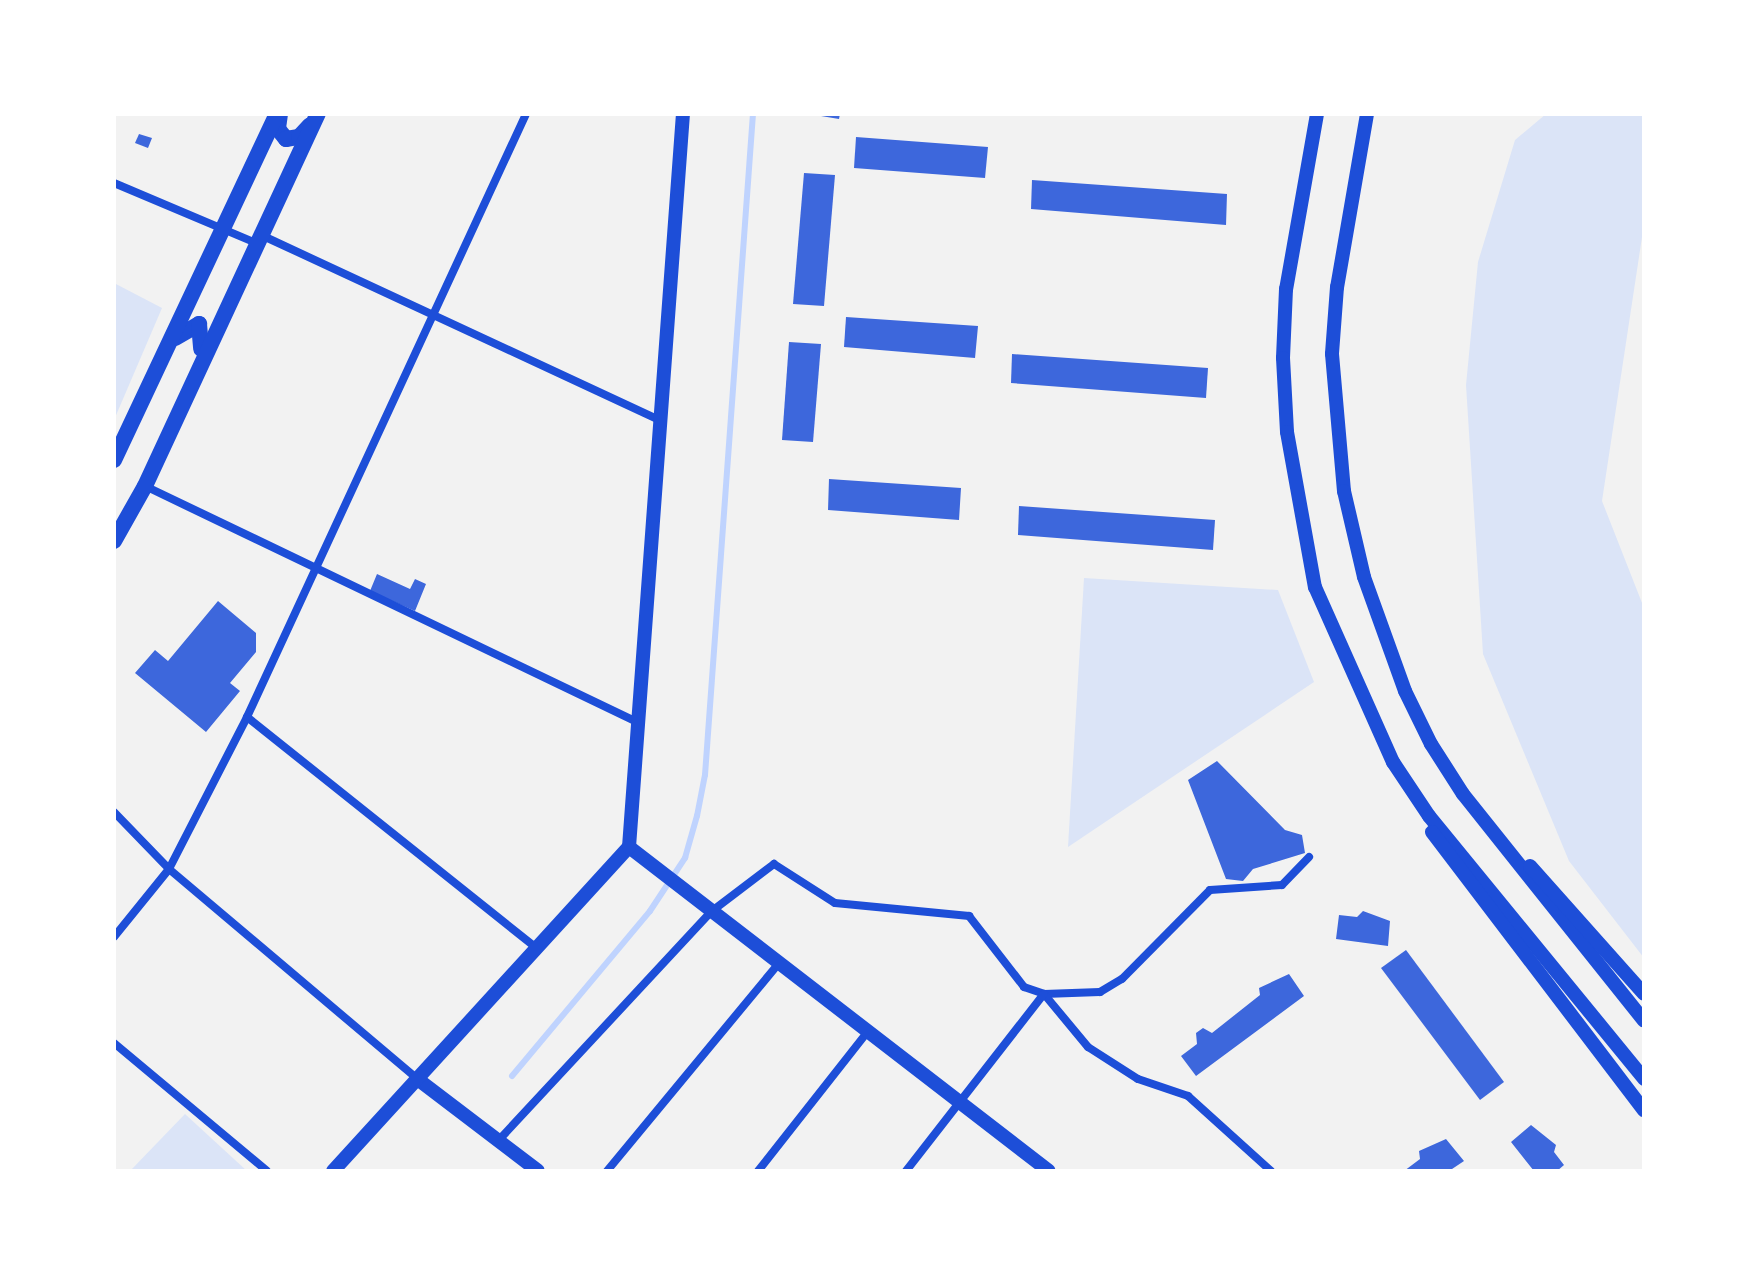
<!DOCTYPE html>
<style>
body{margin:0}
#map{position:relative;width:1758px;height:1285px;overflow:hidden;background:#f2f2f2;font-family:Inter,sans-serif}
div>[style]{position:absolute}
.green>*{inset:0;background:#dbe4f7}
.stream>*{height:6px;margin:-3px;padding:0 3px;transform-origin:3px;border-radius:3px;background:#bfd3fe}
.building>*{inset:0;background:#3d67dc}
.minor>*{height:8px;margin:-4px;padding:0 4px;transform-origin:4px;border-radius:4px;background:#1d4ed8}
.secondary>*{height:14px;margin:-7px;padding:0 7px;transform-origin:7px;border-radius:7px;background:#1d4ed8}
.primary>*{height:16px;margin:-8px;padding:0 8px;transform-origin:8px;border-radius:8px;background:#1d4ed8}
span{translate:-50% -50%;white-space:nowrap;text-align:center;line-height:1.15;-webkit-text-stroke:7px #fff;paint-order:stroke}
.frame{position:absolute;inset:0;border:116px solid #fff;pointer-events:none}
</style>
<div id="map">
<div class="green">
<i style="clip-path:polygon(1546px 114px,1644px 114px,1644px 224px,1602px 501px,1644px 608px,1644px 958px,1569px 861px,1483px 654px,1466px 385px,1478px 262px,1515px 140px)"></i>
<i style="clip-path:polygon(114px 283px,162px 308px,114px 420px)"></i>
<i style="clip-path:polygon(1084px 578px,1278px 590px,1314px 682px,1068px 847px)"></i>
<i style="clip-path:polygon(185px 1114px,247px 1171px,130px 1171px)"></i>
</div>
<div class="stream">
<i style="left:512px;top:1076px;width:215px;rotate:-50.1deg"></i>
<i style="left:650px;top:911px;width:64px;rotate:-56.6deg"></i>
<i style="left:685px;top:858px;width:44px;rotate:-74.1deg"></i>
<i style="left:697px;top:816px;width:42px;rotate:-79deg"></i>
<i style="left:705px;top:775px;width:663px;rotate:-85.85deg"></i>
</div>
<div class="building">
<i style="clip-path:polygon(809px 114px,840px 114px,839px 119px)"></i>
<i style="clip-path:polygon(139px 134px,152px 138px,148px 148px,135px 143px)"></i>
<i style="clip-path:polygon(856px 137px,988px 147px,985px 178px,854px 168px)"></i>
<i style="clip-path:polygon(804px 173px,835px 175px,824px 306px,793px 304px)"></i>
<i style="clip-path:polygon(1032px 180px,1227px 194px,1226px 225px,1031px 209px)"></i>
<i style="clip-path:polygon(846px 317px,978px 326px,975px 358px,844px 347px)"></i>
<i style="clip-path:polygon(789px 342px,821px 344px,813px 442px,782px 440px)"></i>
<i style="clip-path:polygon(1012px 354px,1208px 368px,1206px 398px,1011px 383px)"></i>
<i style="clip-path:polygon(829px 479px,961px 488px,959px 520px,828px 510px)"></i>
<i style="clip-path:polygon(1019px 506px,1215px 520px,1213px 550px,1018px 535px)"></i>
<i style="clip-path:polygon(377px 574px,410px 589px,415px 579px,426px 584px,415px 611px,370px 591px)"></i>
<i style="clip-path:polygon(218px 601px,256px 633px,256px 652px,230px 683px,240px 691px,206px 732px,135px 673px,155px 650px,168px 661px)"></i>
<i style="clip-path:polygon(1217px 761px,1285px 830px,1302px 835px,1305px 853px,1253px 869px,1243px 881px,1226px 879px,1188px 780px)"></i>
<i style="clip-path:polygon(1363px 911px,1390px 921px,1388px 946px,1336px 939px,1339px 915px,1357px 917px)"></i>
<i style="clip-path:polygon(1406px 950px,1504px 1082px,1480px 1100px,1381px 968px)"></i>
<i style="clip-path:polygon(1289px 974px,1304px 996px,1196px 1076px,1181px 1056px,1197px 1044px,1196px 1033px,1203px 1028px,1212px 1033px,1260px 995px,1259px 988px)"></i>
<i style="clip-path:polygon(1531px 1125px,1556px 1145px,1554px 1152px,1564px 1165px,1557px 1171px,1534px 1171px,1511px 1142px)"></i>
<i style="clip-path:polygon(1446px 1139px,1464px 1161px,1449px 1171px,1404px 1171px,1420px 1159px,1419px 1151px)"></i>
</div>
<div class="minor">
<i style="left:114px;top:183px;width:154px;rotate:22.9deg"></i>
<i style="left:261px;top:235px;width:440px;rotate:24.9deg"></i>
<i style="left:145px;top:486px;width:546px;rotate:25.63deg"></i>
<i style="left:247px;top:717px;width:369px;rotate:38.6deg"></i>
<i style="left:114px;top:812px;width:79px;rotate:46deg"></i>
<i style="left:169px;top:869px;width:327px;rotate:40.2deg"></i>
<i style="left:114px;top:937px;width:87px;rotate:-51deg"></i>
<i style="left:169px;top:869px;width:171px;rotate:-62.8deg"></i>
<i style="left:247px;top:717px;width:664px;rotate:-65.17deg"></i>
<i style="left:1044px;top:994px;width:56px;rotate:-2deg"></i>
<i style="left:1100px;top:992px;width:26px;rotate:-31deg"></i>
<i style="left:1122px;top:979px;width:125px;rotate:-45.3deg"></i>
<i style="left:1210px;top:890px;width:72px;rotate:-4deg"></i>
<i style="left:1282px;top:885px;width:39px;rotate:-46deg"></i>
<i style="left:114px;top:1043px;width:199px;rotate:39.9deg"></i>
<i style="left:498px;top:1141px;width:314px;rotate:-47.1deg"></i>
<i style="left:712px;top:911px;width:78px;rotate:-37.2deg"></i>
<i style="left:774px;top:864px;width:72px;rotate:32.6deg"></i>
<i style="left:835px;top:903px;width:135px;rotate:5.5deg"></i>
<i style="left:969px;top:916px;width:90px;rotate:52.2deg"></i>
<i style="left:1024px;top:987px;width:21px;rotate:19deg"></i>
<i style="left:1044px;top:994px;width:69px;rotate:50.3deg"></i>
<i style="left:1088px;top:1047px;width:59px;rotate:32.6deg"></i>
<i style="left:1138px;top:1079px;width:53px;rotate:18.8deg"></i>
<i style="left:1188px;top:1096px;width:112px;rotate:42.1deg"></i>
<i style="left:607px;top:1171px;width:270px;rotate:-50.4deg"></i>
<i style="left:758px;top:1171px;width:178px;rotate:-51.8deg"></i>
<i style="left:906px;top:1171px;width:224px;rotate:-52.1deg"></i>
</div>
<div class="secondary">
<i style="left:1317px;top:114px;width:178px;rotate:100deg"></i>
<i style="left:1286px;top:289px;width:69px;rotate:92.5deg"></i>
<i style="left:1283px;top:358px;width:74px;rotate:86.9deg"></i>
<i style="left:1287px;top:432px;width:158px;rotate:79.8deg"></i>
<i style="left:1315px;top:587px;width:192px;rotate:66deg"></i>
<i style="left:1393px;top:762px;width:65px;rotate:56.3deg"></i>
<i style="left:1429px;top:816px;width:340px;rotate:50.7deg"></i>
<i style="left:1367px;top:114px;width:176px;rotate:99.8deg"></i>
<i style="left:1337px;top:287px;width:67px;rotate:94.3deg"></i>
<i style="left:1332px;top:354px;width:138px;rotate:85deg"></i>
<i style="left:1344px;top:491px;width:88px;rotate:76.9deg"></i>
<i style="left:1364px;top:577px;width:121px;rotate:70.2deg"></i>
<i style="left:1405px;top:691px;width:59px;rotate:63.9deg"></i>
<i style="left:1431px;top:744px;width:59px;rotate:57.4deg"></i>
<i style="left:1463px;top:794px;width:290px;rotate:51.4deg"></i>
<i style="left:1432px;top:832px;width:350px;rotate:52.7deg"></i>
<i style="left:629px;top:847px;width:530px;rotate:37.65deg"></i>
<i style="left:1530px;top:866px;width:171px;rotate:48.3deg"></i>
<i style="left:420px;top:1081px;width:148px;rotate:37.3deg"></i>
<i style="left:333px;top:1171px;width:439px;rotate:-47.6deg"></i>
<i style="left:629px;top:847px;width:735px;rotate:-85.79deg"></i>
</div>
<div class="primary">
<i style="left:280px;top:114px;width:15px;rotate:98deg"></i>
<i style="left:278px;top:129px;width:13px;rotate:51deg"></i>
<i style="left:286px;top:139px;width:13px;rotate:-9deg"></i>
<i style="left:299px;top:137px;width:16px;rotate:-47deg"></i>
<i style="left:175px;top:338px;width:28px;rotate:-30deg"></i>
<i style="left:199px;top:324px;width:25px;rotate:85deg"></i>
<i style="left:114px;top:460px;width:382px;rotate:-64.8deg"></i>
<i style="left:114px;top:541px;width:63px;rotate:-60.6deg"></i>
<i style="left:145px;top:486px;width:410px;rotate:-65.1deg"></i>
</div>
<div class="frame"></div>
</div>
